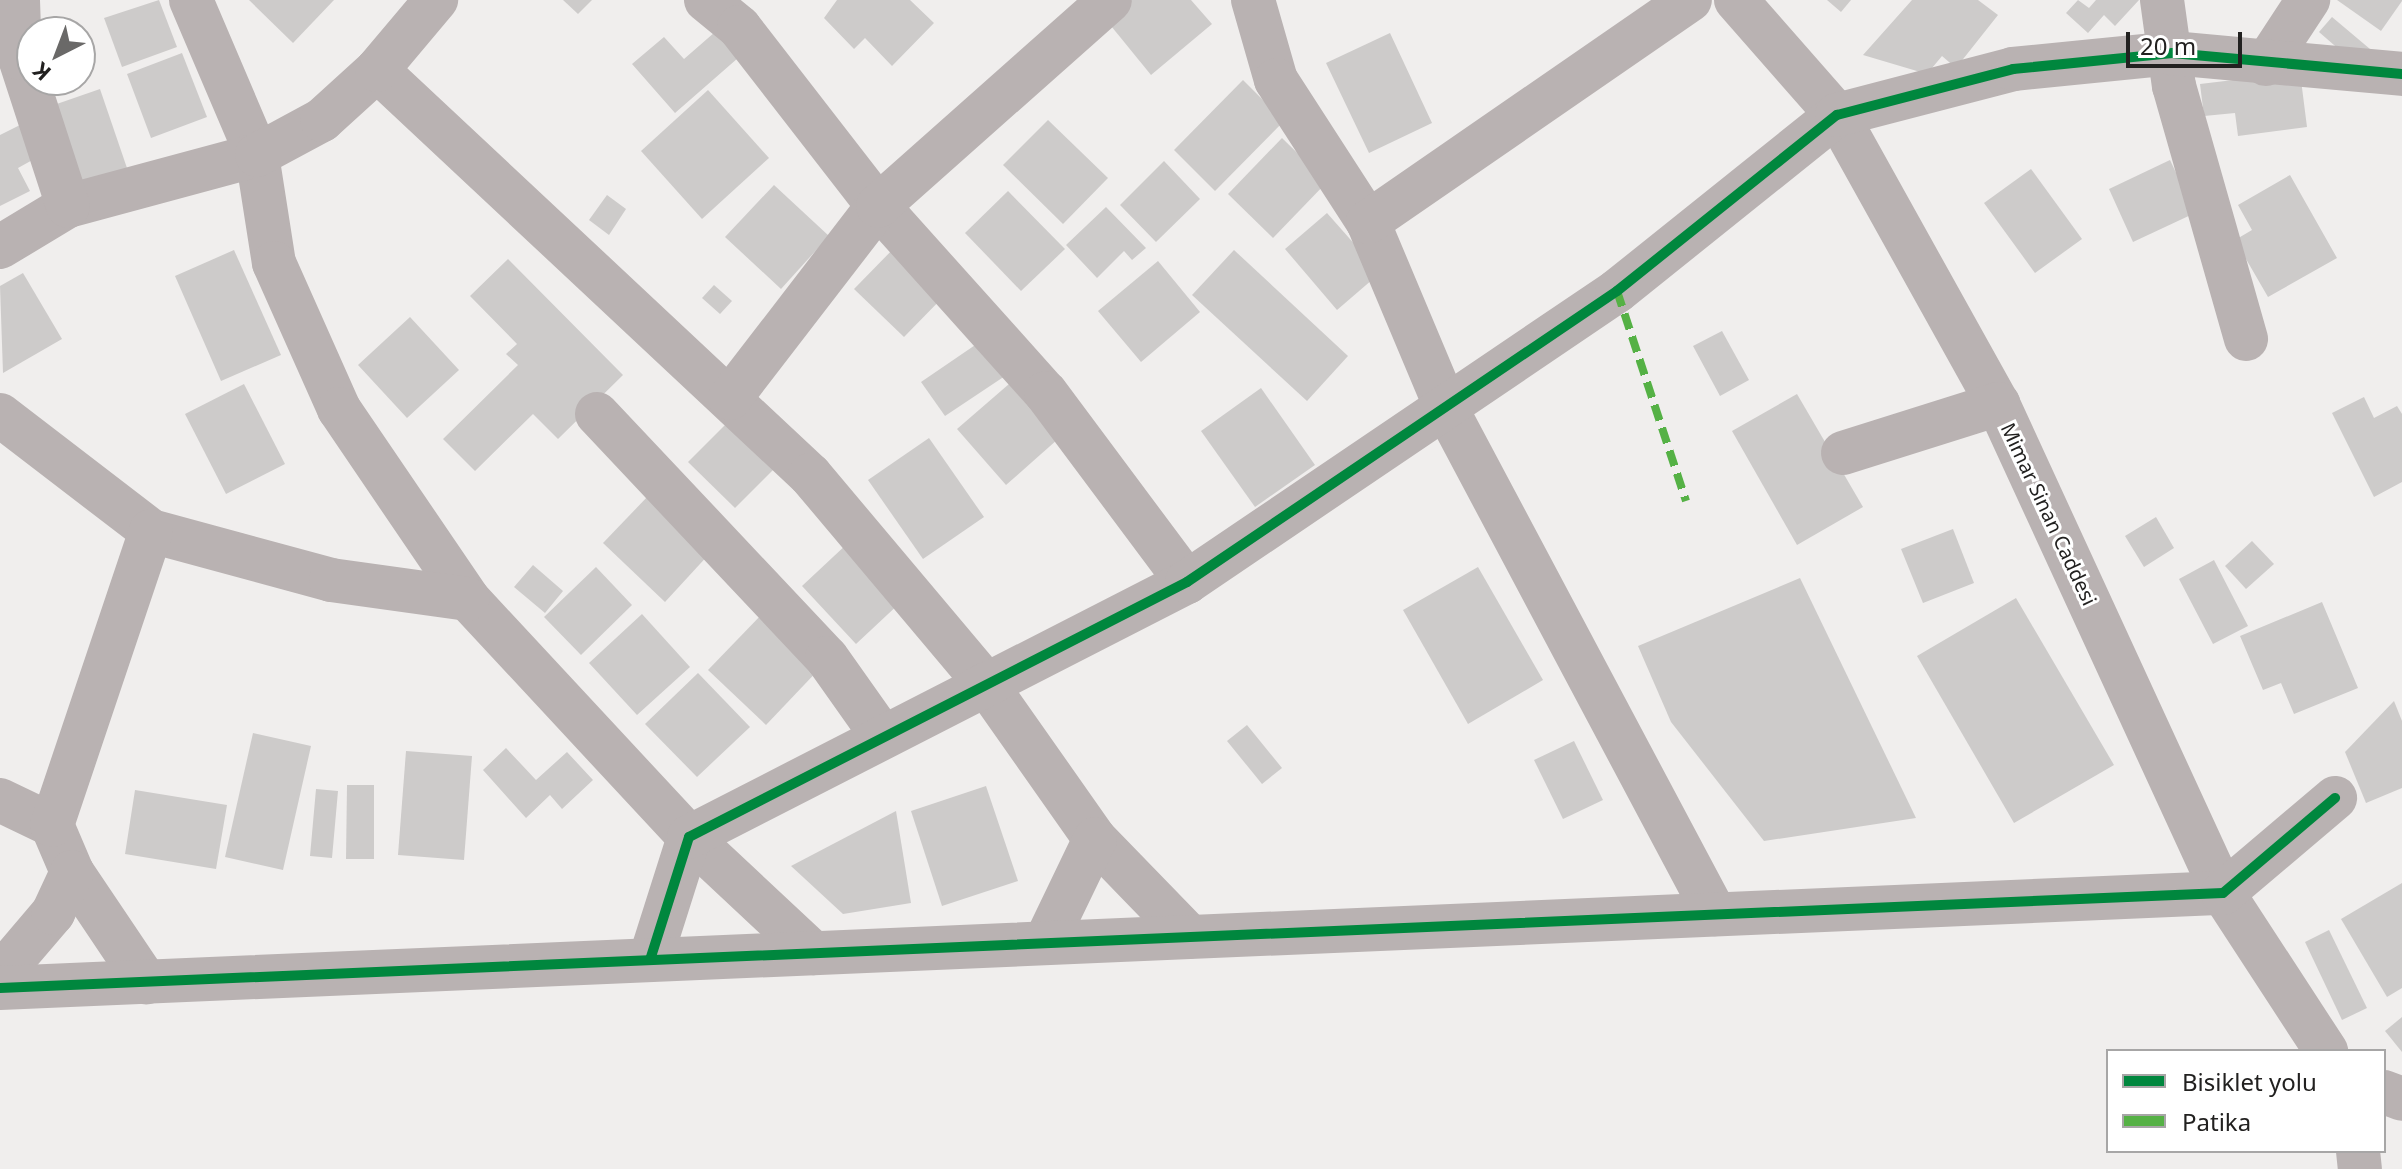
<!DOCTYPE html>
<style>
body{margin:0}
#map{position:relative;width:2402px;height:1169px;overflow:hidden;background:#f0eeed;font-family:"Noto Sans",sans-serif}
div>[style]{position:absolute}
.building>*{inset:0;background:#cdcbca}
.minor>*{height:44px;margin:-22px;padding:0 22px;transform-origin:22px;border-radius:22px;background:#b9b2b2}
.quiet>*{height:8px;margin-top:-4px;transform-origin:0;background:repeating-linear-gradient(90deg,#55b145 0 16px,transparent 0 24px)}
.cycleway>*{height:10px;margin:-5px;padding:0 5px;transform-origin:5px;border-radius:5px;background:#00873e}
span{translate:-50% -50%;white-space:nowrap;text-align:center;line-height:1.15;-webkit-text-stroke:6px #fff;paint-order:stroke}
.street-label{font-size:20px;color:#222120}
.legend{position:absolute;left:2106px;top:1049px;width:280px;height:104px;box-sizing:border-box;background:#fff;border:2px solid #a7a6a6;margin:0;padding:10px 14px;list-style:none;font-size:24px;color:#222120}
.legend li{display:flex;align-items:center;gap:16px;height:40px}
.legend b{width:40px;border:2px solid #a7a6a6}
.north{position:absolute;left:16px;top:16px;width:80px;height:80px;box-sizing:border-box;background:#fff;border:2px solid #a7a6a6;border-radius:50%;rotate:222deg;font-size:22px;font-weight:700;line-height:32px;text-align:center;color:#222120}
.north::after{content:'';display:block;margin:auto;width:28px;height:36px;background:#6a6968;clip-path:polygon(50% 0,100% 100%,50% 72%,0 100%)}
.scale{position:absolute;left:2126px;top:32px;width:116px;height:36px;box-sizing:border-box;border:4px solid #222120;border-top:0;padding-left:10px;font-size:24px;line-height:28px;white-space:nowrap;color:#222120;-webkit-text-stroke:6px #fff;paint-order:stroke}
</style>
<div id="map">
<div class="building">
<i style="clip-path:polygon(159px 0,177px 47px,122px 67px,104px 18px)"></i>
<i style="clip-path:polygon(249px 0,334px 0,293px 43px)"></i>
<i style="clip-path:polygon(563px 0,592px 0,578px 14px)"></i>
<i style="clip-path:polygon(837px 0,910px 0,934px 23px,892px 66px,865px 38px,854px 49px,824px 18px)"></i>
<i style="clip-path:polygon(1132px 0,1191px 0,1212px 24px,1151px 75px,1107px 21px)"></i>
<i style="clip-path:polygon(1827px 0,1851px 0,1841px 12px)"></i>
<i style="clip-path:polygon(1912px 0,1978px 0,1998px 15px,1956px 68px,1942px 56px,1927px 74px,1863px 55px)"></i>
<i style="clip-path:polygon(2078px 0,2089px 8px,2096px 0,2139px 0,2115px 26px,2104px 15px,2088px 33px,2066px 13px)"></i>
<i style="clip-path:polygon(2337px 0,2402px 0,2402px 1px,2381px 31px)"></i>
<i style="clip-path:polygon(2332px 17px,2370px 49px,2357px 65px,2319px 32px)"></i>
<i style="clip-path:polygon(715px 32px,738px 58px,675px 113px,632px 64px,664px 37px,684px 59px)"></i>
<i style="clip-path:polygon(1390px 33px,1432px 123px,1369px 153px,1326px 63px)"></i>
<i style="clip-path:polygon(182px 53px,207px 117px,151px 138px,127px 74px)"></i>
<i style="clip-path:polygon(2300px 72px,2307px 127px,2238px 136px,2235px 113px,2204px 116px,2200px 84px)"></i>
<i style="clip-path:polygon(1243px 80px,1284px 121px,1215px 191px,1174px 150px)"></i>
<i style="clip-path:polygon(100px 89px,128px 171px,79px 188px,51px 106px)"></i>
<i style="clip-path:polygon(708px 90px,769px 158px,702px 219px,641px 151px)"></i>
<i style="clip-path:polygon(1048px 120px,1108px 178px,1063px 224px,1003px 165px)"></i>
<i style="clip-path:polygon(20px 125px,36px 158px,18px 168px,30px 191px,0 206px,0 135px)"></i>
<i style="clip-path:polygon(1282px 138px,1327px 182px,1273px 238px,1228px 194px)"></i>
<i style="clip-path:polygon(2170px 160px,2195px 213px,2133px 242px,2109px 189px)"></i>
<i style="clip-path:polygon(1164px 161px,1200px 199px,1156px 242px,1120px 205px)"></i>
<i style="clip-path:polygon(2031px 169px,2082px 239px,2035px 273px,1984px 203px)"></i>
<i style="clip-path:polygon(2290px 175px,2337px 258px,2268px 297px,2235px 240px,2252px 230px,2238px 205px)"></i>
<i style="clip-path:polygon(774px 185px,829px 236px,781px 289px,725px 237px)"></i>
<i style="clip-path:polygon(1008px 191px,1065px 249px,1021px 291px,965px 233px)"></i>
<i style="clip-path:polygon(607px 195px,626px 209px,609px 235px,589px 220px)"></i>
<i style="clip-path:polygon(1106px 207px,1146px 248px,1132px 260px,1124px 251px,1097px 278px,1066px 245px)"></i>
<i style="clip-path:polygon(1327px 213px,1380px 273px,1337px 310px,1285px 249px)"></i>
<i style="clip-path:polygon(898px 244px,948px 292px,904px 337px,854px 289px)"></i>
<i style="clip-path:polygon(234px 250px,281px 355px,221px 381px,175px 276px)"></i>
<i style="clip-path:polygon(1234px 250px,1348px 356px,1307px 401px,1192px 295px)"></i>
<i style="clip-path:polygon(508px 259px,623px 375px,558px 439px,533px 414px,475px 471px,443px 439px,518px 365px,506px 354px,517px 344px,470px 296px)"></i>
<i style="clip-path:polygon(1158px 261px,1200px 312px,1141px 362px,1098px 311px)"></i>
<i style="clip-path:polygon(23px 273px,62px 339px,3px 373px,0 286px)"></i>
<i style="clip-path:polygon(714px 285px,732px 301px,720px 314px,702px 298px)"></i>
<i style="clip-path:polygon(410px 317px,459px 370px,407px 418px,358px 365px)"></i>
<i style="clip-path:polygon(1722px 331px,1749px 380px,1720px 396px,1693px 346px)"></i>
<i style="clip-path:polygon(984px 339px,1008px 374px,945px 416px,921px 382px)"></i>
<i style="clip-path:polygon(244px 384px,285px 464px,226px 494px,185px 414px)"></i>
<i style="clip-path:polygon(1009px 384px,1058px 439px,1006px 485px,957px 429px)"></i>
<i style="clip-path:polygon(1261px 388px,1315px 465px,1255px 507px,1201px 431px)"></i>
<i style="clip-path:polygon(1797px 394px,1863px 507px,1797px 545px,1732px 431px)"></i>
<i style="clip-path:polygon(2364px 397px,2374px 418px,2397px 406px,2402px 414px,2402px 482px,2374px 497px,2332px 413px)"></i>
<i style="clip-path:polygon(729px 421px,776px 467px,735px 508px,688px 462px)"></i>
<i style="clip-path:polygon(929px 438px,984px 517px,923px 559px,868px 480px)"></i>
<i style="clip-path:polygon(650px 494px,711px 552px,665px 602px,603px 543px)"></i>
<i style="clip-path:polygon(2156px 517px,2174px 548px,2144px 567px,2125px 536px)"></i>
<i style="clip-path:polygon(1953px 529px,1974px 583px,1923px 603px,1901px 549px)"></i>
<i style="clip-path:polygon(2252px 541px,2274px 564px,2246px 589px,2225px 566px)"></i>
<i style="clip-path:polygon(848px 543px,902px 601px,856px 644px,802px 586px)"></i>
<i style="clip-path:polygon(2214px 560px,2248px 626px,2213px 644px,2179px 579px)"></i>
<i style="clip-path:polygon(533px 565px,563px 591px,545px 613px,514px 587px)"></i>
<i style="clip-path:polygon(596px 567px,632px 605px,581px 655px,544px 617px)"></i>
<i style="clip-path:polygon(1478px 567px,1543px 680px,1468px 724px,1403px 610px)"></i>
<i style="clip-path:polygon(1800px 578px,1916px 818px,1764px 841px,1671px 722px,1638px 646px)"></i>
<i style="clip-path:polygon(2016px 598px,2114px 765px,2014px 823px,1917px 656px)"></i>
<i style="clip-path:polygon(2322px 602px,2358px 688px,2294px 714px,2281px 683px,2263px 690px,2240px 636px)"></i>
<i style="clip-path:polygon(767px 609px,823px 665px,766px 725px,708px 670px)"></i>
<i style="clip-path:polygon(642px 614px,690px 667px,637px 715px,589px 663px)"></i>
<i style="clip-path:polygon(698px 673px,750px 727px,697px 777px,645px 724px)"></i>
<i style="clip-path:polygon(2394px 701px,2402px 721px,2402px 788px,2366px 803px,2345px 752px)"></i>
<i style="clip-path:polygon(1247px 725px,1282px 768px,1262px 784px,1227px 741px)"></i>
<i style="clip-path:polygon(253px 733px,311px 746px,283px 870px,225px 857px)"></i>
<i style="clip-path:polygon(1574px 741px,1603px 800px,1563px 819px,1534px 760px)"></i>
<i style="clip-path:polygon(506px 748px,536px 780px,567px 752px,593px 780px,562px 809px,550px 795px,526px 818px,483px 770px)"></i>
<i style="clip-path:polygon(406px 751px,472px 756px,464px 860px,398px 855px)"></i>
<i style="clip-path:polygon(347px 785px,374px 785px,374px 859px,346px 859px)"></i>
<i style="clip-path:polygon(986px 786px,1018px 881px,942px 906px,911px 811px)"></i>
<i style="clip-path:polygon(316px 789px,338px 791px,332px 858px,310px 856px)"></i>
<i style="clip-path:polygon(135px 790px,227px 805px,216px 869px,125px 854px)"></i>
<i style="clip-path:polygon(896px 811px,911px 903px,843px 914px,791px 866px)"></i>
<i style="clip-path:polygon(2402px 883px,2402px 988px,2387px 997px,2341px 919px)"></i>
<i style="clip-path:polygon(2329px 930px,2367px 1008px,2342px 1020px,2305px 942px)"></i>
<i style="clip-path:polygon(2402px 1017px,2402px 1052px,2385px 1031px)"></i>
</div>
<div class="minor">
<i style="left:191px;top:0;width:168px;rotate:66.9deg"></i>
<i style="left:257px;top:155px;width:109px;rotate:81.1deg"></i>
<i style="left:274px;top:263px;width:160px;rotate:66deg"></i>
<i style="left:339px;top:409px;width:230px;rotate:55.8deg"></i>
<i style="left:468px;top:599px;width:325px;rotate:47.1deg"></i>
<i style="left:689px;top:837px;width:170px;rotate:43.1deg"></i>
<i style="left:706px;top:0;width:43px;rotate:39.3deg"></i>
<i style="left:739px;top:27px;width:227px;rotate:52.2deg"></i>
<i style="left:878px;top:206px;width:251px;rotate:48.1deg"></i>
<i style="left:1046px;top:393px;width:236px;rotate:53.3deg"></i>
<i style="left:1253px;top:0;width:83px;rotate:74deg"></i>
<i style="left:1276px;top:80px;width:169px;rotate:57.1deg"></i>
<i style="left:1368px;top:222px;width:204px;rotate:67.2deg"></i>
<i style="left:1447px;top:410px;width:571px;rotate:62deg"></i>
<i style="left:1736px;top:0;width:153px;rotate:48.7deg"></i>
<i style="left:1837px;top:115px;width:331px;rotate:60.9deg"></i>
<i style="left:1998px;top:404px;width:538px;rotate:65.29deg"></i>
<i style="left:2223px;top:893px;width:189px;rotate:56.9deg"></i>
<i style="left:2162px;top:0;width:87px;rotate:82.1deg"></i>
<i style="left:2174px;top:86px;width:263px;rotate:74.1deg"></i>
<i style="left:2266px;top:64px;width:77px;rotate:-56.7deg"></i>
<i style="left:377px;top:70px;width:593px;rotate:43.09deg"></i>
<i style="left:810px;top:475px;width:273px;rotate:49.9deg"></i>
<i style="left:986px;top:684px;width:189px;rotate:54.9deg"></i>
<i style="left:1095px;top:839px;width:136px;rotate:45.9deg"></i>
<i style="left:68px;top:206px;width:196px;rotate:-15.1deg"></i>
<i style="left:257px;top:155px;width:74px;rotate:-28.3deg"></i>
<i style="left:322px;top:120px;width:74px;rotate:-42.3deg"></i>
<i style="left:377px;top:70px;width:92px;rotate:-49.9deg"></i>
<i style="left:1368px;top:222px;width:391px;rotate:-34.6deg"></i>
<i style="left:0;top:247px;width:79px;rotate:-31.1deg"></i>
<i style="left:68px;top:206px;width:156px;rotate:-108deg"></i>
<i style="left:20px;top:58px;width:58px;rotate:-92deg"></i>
<i style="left:730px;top:398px;width:242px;rotate:-52.4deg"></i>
<i style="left:878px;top:206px;width:310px;rotate:-41.6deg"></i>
<i style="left:597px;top:414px;width:335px;rotate:46.7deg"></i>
<i style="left:827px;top:658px;width:97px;rotate:54.7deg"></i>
<i style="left:0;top:415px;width:190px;rotate:37.5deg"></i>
<i style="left:151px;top:531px;width:187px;rotate:15.2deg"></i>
<i style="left:331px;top:580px;width:138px;rotate:7.9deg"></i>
<i style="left:1843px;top:453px;width:163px;rotate:-17.5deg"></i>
<i style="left:0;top:800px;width:58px;rotate:25.7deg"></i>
<i style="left:52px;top:825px;width:51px;rotate:66.9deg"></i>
<i style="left:72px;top:872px;width:133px;rotate:56.1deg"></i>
<i style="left:52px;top:825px;width:310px;rotate:-71.4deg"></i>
<i style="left:1045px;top:943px;width:115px;rotate:-64.3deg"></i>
<i style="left:650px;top:960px;width:129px;rotate:-72.4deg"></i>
<i style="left:689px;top:837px;width:559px;rotate:-27.11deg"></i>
<i style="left:1187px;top:582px;width:519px;rotate:-34.09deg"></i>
<i style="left:1617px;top:291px;width:282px;rotate:-38.7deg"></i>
<i style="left:1837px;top:115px;width:182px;rotate:-14.6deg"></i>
<i style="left:2013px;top:69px;width:160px;rotate:-5.7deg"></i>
<i style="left:2172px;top:53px;width:231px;rotate:5.2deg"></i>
<i style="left:0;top:975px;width:82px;rotate:-49.5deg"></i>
<i style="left:53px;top:913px;width:45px;rotate:-65.1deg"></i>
<i style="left:0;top:988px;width:2225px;rotate:-2.45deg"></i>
<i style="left:2223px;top:893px;width:147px;rotate:-40.3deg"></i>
<i style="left:2384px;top:1092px;width:19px;rotate:21deg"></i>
<i style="left:2358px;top:1151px;width:18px;rotate:84deg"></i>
</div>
<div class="quiet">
<i style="left:1617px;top:291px;width:221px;rotate:71.8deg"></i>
</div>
<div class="cycleway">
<i style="left:650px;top:960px;width:129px;rotate:-72.4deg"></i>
<i style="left:689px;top:837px;width:559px;rotate:-27.11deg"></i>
<i style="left:1187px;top:582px;width:519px;rotate:-34.09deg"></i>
<i style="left:1617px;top:291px;width:282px;rotate:-38.7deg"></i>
<i style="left:1837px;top:115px;width:182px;rotate:-14.6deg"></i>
<i style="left:2013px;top:69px;width:160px;rotate:-5.7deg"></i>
<i style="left:2172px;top:53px;width:231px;rotate:5.2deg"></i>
<i style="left:0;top:988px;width:2225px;rotate:-2.45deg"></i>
<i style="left:2223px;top:893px;width:147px;rotate:-40.3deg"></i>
</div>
<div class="street-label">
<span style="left:2049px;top:514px;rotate:65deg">Mimar Sinan Caddesi</span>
</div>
<ul class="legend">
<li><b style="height:10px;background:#00873e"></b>Bisiklet yolu</li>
<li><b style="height:10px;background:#55b145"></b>Patika</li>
</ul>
<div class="north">K</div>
<div class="scale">20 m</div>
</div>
